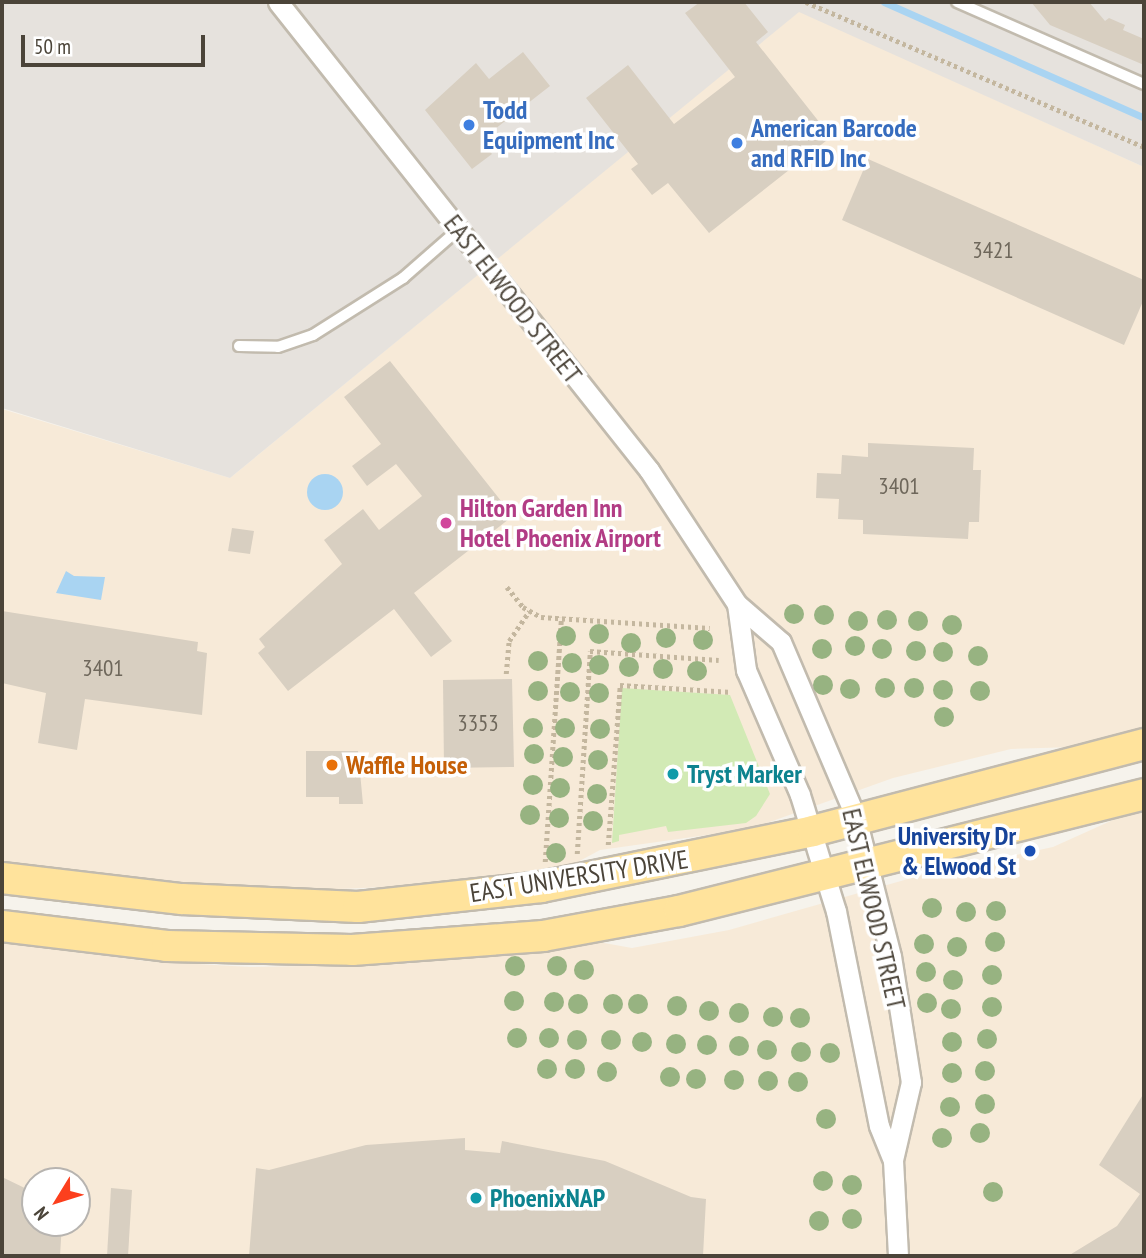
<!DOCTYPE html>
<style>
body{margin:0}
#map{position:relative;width:1146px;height:1258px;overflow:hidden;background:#f6f3ec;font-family:"PT Sans Narrow",sans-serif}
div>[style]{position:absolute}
.commercial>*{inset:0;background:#f7ead8}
.industrial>*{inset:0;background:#e6e2dd}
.green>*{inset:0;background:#d2eab5}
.water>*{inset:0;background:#a9d4f2}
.round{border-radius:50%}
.stream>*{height:7px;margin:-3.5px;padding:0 3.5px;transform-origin:3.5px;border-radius:3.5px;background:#a9d4f2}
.building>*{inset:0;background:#d8cfc1}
.path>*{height:4.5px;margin-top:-2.25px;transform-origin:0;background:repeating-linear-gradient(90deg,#c4b79f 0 3.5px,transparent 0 7px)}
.roads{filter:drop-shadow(2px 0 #c2bbae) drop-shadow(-2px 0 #c2bbae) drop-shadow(0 2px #c2bbae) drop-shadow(0 -2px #c2bbae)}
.service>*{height:10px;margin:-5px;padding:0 5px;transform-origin:5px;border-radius:5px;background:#fff}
.minor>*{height:19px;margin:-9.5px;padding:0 9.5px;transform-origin:9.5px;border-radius:9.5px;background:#fff}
.primary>*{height:30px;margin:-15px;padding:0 15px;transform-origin:15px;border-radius:15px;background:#ffe39c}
.trees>*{width:20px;height:20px;margin:-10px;border-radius:50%;background:#97b381}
.dots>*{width:19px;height:19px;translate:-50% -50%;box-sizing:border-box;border:4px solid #fff;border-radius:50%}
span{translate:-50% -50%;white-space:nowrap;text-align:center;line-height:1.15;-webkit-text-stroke:7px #fff;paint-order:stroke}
.number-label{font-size:23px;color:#6e675b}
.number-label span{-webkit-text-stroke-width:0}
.shop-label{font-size:26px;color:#366cbe;font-weight:700}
.left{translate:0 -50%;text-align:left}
.street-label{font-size:26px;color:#4b4439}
.hotel-label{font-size:26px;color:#b23c85;font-weight:700}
.food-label{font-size:26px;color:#c56008;font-weight:700}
.culture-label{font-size:26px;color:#0d838f;font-weight:700}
.transit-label{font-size:26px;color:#164399;font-weight:700}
.right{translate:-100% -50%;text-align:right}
.frame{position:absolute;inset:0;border:4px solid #4b4439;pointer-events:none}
.north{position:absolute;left:21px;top:1167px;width:70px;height:70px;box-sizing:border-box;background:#fff;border:2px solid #b7b4b0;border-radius:50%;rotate:232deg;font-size:19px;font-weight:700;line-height:28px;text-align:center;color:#4b4439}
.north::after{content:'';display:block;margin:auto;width:24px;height:32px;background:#fc3f1d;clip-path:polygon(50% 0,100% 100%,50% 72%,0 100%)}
.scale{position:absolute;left:21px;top:35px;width:184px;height:32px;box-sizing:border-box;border:4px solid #4b4439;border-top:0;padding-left:9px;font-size:21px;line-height:24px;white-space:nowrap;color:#4b4439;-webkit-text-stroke:5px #fff;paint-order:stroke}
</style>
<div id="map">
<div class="commercial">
<i style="clip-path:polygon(799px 11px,1144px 167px,1144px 730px,1074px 747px,1011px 749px,893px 778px,750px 829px,600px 850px,559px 872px,451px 884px,317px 890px,181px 886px,2px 868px,2px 409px,230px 478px)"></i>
<i style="clip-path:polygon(evenodd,1144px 806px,1144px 1256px,2px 1256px,2px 911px,67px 951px,145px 961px,250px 967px,403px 964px,593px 941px,632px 948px,729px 930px,922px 875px,1053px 847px,1144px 806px,35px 1181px,77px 1181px,77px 1223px,35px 1223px,35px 1181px)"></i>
</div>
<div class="industrial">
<i style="clip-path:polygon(2px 2px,1144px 2px,1144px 167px,799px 12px,230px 478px,2px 408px)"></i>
</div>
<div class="green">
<i style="clip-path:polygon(622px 688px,730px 695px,770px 794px,756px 816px,746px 823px,668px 832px,666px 826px,619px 835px,619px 841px,612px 843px)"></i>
</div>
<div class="water">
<i class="round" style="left:307px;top:474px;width:36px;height:36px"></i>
<i style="clip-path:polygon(66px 571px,74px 576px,105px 577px,101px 600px,56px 593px)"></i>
</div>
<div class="stream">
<i style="left:884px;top:2px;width:285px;rotate:24deg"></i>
</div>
<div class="building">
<i style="clip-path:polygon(700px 2px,744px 2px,768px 32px,756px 42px,831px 137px,709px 233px,668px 183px,652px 195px,631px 169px,638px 164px,586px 98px,628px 65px,674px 124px,735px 77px,685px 13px)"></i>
<i style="clip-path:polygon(1031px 2px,1089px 2px,1105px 21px,1109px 18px,1125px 25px,1123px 30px,1144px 39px,1144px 65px,1050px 25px)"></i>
<i style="clip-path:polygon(523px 52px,550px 86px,481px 140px,492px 154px,472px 169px,425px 110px,476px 63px,489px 79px)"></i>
<i style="clip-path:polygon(868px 159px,1144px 280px,1144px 299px,1124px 345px,842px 220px)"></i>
<i style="clip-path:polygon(390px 361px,513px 516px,414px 593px,452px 641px,431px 657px,394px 609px,288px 691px,258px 653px,265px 647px,259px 639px,342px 564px,324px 540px,363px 509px,379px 530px,422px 496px,396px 464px,367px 486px,352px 466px,381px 444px,344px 397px)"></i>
<i style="clip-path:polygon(868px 443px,974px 448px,973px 470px,981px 470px,979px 522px,969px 522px,968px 539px,863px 534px,863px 520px,838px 519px,839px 499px,816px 498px,817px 473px,841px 474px,842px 455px,868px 457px)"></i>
<i style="clip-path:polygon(232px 528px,254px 531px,250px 554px,228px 551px)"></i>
<i style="clip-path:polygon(2px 611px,198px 642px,197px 651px,207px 653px,202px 715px,85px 699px,77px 750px,38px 743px,46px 693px,2px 683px)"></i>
<i style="clip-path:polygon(512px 679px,514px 767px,444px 768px,443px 680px)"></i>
<i style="clip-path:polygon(306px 751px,358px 751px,363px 804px,339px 804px,339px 797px,306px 797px)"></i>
<i style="clip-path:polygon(1144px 1093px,1144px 1256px,1068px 1256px,1117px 1226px,1140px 1194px,1099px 1165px)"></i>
<i style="clip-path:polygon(465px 1138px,465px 1150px,500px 1153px,502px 1141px,605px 1161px,691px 1197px,706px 1199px,703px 1256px,249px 1256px,256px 1168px,269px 1170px,366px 1145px)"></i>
<i style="clip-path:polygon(2px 1177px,35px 1193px,35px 1223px,62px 1223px,60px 1256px,2px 1256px)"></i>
<i style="clip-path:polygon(111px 1188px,132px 1190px,128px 1256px,107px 1256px)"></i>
</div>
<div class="path">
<i style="left:806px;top:2px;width:368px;rotate:23.2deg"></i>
<i style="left:507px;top:587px;width:26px;rotate:51deg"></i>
<i style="left:523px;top:607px;width:21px;rotate:29deg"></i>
<i style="left:541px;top:617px;width:169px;rotate:3.7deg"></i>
<i style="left:506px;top:674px;width:33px;rotate:-85deg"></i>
<i style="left:509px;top:641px;width:36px;rotate:-56deg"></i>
<i style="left:608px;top:845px;width:160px;rotate:-85.7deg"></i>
<i style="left:620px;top:685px;width:112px;rotate:3.6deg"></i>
<i style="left:577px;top:854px;width:203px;rotate:-86.3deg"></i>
<i style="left:590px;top:651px;width:129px;rotate:4deg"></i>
<i style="left:545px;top:862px;width:245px;rotate:-86.2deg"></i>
</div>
<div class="roads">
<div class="service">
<i style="left:957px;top:2px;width:204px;rotate:23.7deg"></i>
<i style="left:239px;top:346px;width:39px;rotate:1deg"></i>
<i style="left:278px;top:347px;width:37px;rotate:-19deg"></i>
<i style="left:313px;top:335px;width:107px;rotate:-32.3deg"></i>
<i style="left:403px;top:278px;width:74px;rotate:-41.2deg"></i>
</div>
<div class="minor">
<i style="left:278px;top:2px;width:597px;rotate:51.59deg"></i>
<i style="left:649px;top:470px;width:160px;rotate:56.7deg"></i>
<i style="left:737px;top:604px;width:58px;rotate:40.8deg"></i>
<i style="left:781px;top:642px;width:191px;rotate:66.9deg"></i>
<i style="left:856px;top:818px;width:142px;rotate:75.8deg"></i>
<i style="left:891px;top:956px;width:128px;rotate:81deg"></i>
<i style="left:911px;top:1082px;width:80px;rotate:103deg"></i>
<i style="left:737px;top:604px;width:67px;rotate:82.2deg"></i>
<i style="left:746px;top:670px;width:136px;rotate:66.6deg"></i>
<i style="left:800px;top:795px;width:121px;rotate:72.8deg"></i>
<i style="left:836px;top:911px;width:219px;rotate:78.7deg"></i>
<i style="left:879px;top:1126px;width:37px;rotate:68deg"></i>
<i style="left:893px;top:1160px;width:96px;rotate:87deg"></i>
</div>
<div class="primary">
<i style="left:2px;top:878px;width:181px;rotate:6.7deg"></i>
<i style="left:182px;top:899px;width:176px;rotate:2.6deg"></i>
<i style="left:358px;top:907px;width:184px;rotate:-6.2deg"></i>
<i style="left:541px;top:887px;width:278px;rotate:-11.6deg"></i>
<i style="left:813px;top:831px;width:342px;rotate:-14.7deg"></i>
<i style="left:2px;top:926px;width:166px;rotate:6.9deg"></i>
<i style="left:167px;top:946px;width:185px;rotate:1.2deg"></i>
<i style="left:352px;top:950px;width:192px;rotate:-4.2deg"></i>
<i style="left:543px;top:936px;width:138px;rotate:-10.4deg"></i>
<i style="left:679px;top:911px;width:479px;rotate:-14.1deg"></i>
</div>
</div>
<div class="trees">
<i style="left:794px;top:614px"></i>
<i style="left:824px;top:615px"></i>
<i style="left:887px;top:620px"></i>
<i style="left:858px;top:621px"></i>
<i style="left:918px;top:621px"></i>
<i style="left:952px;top:625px"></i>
<i style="left:599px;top:634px"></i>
<i style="left:566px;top:636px"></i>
<i style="left:666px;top:638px"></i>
<i style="left:703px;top:640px"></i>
<i style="left:631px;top:643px"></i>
<i style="left:855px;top:646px"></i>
<i style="left:822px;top:649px"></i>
<i style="left:882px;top:649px"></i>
<i style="left:916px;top:651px"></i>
<i style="left:943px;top:652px"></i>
<i style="left:978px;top:656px"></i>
<i style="left:538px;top:661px"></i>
<i style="left:572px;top:663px"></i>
<i style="left:599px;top:665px"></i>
<i style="left:629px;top:667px"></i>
<i style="left:663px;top:669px"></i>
<i style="left:697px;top:671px"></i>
<i style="left:823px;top:685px"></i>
<i style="left:885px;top:688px"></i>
<i style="left:914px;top:688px"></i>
<i style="left:850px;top:689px"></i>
<i style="left:943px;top:690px"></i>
<i style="left:538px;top:691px"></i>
<i style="left:980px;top:691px"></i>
<i style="left:570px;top:692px"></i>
<i style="left:599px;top:693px"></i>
<i style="left:944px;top:717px"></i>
<i style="left:533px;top:728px"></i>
<i style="left:565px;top:728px"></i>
<i style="left:600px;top:729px"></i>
<i style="left:534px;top:754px"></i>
<i style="left:563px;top:757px"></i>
<i style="left:598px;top:760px"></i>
<i style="left:533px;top:785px"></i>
<i style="left:560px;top:788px"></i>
<i style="left:597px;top:794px"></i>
<i style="left:530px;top:815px"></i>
<i style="left:559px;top:818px"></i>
<i style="left:593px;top:821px"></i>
<i style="left:556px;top:853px"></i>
<i style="left:932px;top:908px"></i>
<i style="left:996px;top:911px"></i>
<i style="left:966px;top:912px"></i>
<i style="left:995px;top:942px"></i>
<i style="left:924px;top:944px"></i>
<i style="left:957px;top:947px"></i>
<i style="left:515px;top:966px"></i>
<i style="left:557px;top:966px"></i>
<i style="left:584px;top:970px"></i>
<i style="left:926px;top:972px"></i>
<i style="left:992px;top:975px"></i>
<i style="left:953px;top:980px"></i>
<i style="left:514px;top:1001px"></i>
<i style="left:554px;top:1002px"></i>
<i style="left:927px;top:1003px"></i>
<i style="left:578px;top:1004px"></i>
<i style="left:613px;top:1004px"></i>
<i style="left:638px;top:1004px"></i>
<i style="left:677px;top:1006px"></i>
<i style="left:992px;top:1007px"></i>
<i style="left:951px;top:1009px"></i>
<i style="left:709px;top:1011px"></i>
<i style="left:739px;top:1013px"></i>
<i style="left:773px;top:1017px"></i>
<i style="left:800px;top:1018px"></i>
<i style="left:517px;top:1038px"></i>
<i style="left:549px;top:1038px"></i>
<i style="left:987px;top:1039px"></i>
<i style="left:577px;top:1040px"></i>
<i style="left:611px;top:1040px"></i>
<i style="left:642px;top:1042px"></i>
<i style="left:952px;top:1042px"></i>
<i style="left:676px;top:1044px"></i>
<i style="left:707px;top:1045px"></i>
<i style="left:739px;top:1046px"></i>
<i style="left:767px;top:1050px"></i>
<i style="left:801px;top:1052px"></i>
<i style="left:830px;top:1053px"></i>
<i style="left:547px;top:1069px"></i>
<i style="left:575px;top:1069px"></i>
<i style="left:985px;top:1071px"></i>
<i style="left:607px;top:1072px"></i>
<i style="left:952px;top:1073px"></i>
<i style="left:670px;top:1077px"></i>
<i style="left:696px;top:1079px"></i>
<i style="left:734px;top:1080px"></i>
<i style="left:768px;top:1081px"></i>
<i style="left:798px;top:1082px"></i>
<i style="left:985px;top:1104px"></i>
<i style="left:950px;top:1107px"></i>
<i style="left:826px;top:1119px"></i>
<i style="left:980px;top:1133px"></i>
<i style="left:942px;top:1138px"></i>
<i style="left:823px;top:1181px"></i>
<i style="left:852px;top:1185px"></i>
<i style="left:993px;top:1192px"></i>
<i style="left:852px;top:1219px"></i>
<i style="left:819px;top:1221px"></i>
</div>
<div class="dots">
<i style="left:469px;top:125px;background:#3f7fe0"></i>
<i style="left:737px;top:143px;background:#3f7fe0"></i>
<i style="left:446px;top:523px;background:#d1479c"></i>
<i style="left:332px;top:765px;background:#e8710a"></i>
<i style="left:673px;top:774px;background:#0f9aa8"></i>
<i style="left:1030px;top:851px;background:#1a4fb4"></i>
<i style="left:476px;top:1198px;background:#0f9aa8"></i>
</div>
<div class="number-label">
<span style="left:993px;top:250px">3421</span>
<span style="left:899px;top:486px">3401</span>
<span style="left:103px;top:668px">3401</span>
<span style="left:478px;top:723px">3353</span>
</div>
<div class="shop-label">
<span class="left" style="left:483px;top:125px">Todd<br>Equipment Inc</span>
<span class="left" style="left:751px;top:143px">American Barcode<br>and RFID Inc</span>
</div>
<div class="street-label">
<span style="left:513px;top:299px;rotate:52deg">EAST ELWOOD STREET</span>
<span style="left:579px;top:876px;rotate:-9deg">EAST UNIVERSITY DRIVE</span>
<span style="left:874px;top:909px;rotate:77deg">EAST ELWOOD STREET</span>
</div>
<div class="hotel-label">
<span class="left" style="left:460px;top:523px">Hilton Garden Inn<br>Hotel Phoenix Airport</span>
</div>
<div class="food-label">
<span class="left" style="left:346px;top:765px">Waffle House</span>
</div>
<div class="culture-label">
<span class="left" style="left:687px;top:774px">Tryst Marker</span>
<span class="left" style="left:490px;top:1198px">PhoenixNAP</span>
</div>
<div class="transit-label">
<span class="right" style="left:1016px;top:851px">University Dr<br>&amp; Elwood St</span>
</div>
<div class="frame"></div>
<div class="north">N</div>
<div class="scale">50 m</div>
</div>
